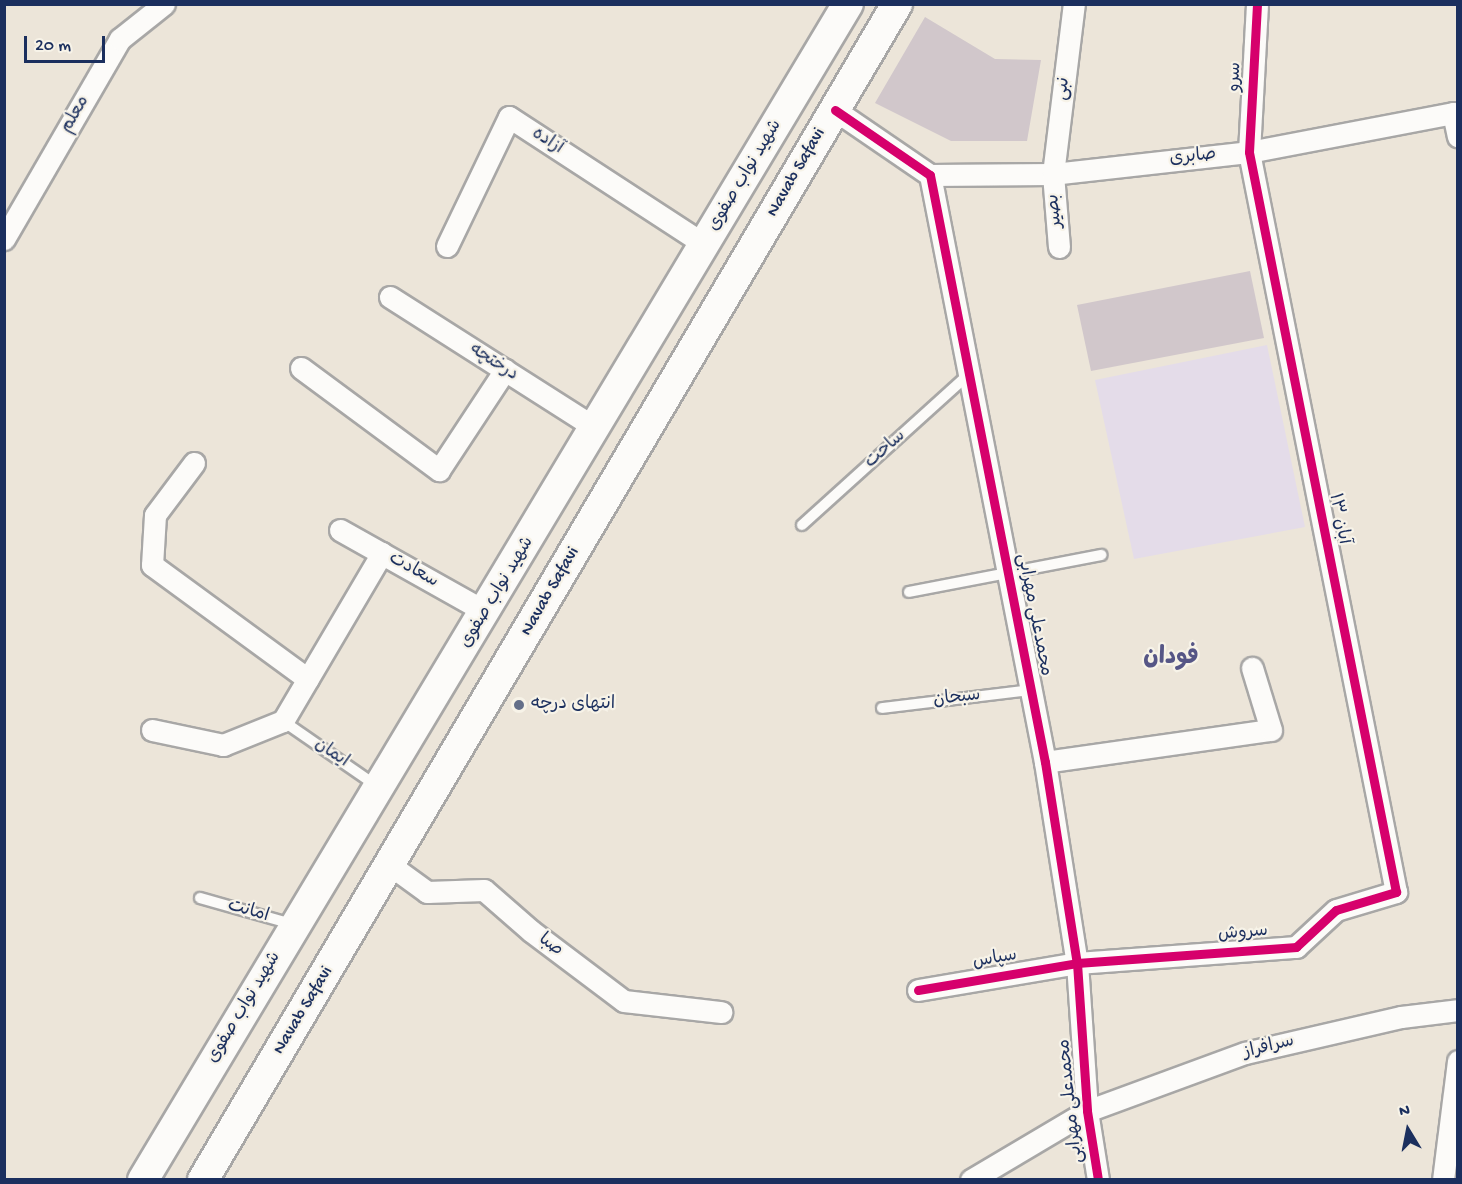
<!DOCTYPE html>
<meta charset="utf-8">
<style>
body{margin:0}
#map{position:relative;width:1462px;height:1184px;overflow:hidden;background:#ece5d9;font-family:"Gochi Hand","Playpen Sans Arabic",sans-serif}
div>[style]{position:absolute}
.built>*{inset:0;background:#e4dce9}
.building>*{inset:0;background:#d1c7cb}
.roads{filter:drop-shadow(2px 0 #a8a7a6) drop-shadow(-2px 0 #a8a7a6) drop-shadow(0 2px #a8a7a6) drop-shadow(0 -2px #a8a7a6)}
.lane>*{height:10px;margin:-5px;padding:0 5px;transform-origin:5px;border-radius:5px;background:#fcfbf9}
.street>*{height:21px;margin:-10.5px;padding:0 10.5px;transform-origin:10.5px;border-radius:10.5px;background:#fcfbf9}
.secondary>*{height:30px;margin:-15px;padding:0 15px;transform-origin:15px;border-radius:15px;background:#fcfbf9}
.cycleway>*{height:9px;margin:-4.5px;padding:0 4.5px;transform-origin:4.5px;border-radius:4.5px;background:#d6006c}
.dots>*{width:16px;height:16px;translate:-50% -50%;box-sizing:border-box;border:3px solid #f7f3e8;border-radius:50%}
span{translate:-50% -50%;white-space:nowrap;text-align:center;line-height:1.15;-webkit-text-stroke:4.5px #f7f3e8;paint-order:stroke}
.street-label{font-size:18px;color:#1b2f5e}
.poi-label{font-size:18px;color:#1b2f5e}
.left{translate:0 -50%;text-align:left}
.district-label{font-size:24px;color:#565686;font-weight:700}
.frame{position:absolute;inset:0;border:6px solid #1b2f5e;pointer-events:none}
.north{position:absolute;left:1378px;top:1100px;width:60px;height:60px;-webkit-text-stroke:4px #f7f3e8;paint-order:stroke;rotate:350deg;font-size:16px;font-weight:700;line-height:24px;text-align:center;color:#1b2f5e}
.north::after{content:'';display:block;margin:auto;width:21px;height:27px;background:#1b2f5e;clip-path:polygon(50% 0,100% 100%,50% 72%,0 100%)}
.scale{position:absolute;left:24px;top:36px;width:81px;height:27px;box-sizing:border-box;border:3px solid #1b2f5e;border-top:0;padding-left:8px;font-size:18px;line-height:21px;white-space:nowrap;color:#1b2f5e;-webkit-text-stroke:4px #f7f3e8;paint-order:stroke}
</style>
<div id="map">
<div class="built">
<i style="clip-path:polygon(1267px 345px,1305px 527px,1134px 559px,1095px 380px)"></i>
</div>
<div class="building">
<i style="clip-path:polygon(925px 17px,995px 59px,1041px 60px,1027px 141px,951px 141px,875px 103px)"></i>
<i style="clip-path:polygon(1250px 271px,1264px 338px,1091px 371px,1077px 305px)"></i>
</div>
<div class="roads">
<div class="lane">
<i style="left:802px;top:525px;width:225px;rotate:-42.1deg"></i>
<i style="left:909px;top:592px;width:196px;rotate:-10.9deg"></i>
<i style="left:882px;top:708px;width:150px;rotate:-6.9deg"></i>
<i style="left:283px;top:721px;width:114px;rotate:34.7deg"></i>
<i style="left:200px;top:898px;width:96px;rotate:15.8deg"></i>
</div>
<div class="street">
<i style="left:835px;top:110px;width:115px;rotate:34.4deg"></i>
<i style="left:930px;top:175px;width:598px;rotate:78.92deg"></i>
<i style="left:1045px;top:762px;width:204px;rotate:81deg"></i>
<i style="left:1077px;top:963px;width:148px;rotate:86.1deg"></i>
<i style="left:1087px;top:1111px;width:70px;rotate:80.9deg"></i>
<i style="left:930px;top:175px;width:123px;rotate:-0.5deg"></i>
<i style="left:1053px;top:174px;width:197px;rotate:-6.4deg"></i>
<i style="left:1249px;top:152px;width:208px;rotate:-10.8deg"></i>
<i style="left:1453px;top:113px;width:24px;rotate:78deg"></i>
<i style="left:4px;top:239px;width:231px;rotate:-59.9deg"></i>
<i style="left:120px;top:39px;width:56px;rotate:-38.5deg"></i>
<i style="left:447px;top:246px;width:143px;rotate:-64.3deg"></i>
<i style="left:509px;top:117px;width:234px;rotate:33.1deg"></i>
<i style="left:1059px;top:247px;width:73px;rotate:-94.7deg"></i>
<i style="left:1053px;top:174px;width:171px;rotate:-83deg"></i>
<i style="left:390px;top:297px;width:244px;rotate:32.5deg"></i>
<i style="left:301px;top:368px;width:172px;rotate:36.5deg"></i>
<i style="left:439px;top:470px;width:120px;rotate:-56.6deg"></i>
<i style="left:194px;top:463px;width:65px;rotate:126.9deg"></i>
<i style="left:155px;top:515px;width:50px;rotate:93.4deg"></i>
<i style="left:152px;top:565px;width:193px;rotate:36.2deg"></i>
<i style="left:340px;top:530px;width:167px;rotate:29.3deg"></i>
<i style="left:152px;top:730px;width:73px;rotate:11.9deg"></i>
<i style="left:223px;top:745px;width:65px;rotate:-21.8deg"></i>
<i style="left:283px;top:721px;width:195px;rotate:-59.5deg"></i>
<i style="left:1045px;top:762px;width:228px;rotate:-8.1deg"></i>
<i style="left:1271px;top:730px;width:65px;rotate:-107deg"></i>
<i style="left:390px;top:865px;width:46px;rotate:36.1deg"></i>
<i style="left:427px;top:892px;width:57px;rotate:-2deg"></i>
<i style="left:484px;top:890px;width:62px;rotate:41.1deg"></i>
<i style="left:531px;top:931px;width:116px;rotate:37deg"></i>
<i style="left:624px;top:1001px;width:98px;rotate:6.5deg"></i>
<i style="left:918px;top:990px;width:161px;rotate:-9.6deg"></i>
<i style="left:1077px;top:963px;width:220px;rotate:-4.2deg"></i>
<i style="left:1296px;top:947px;width:54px;rotate:-42.8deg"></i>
<i style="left:1336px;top:910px;width:63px;rotate:-16.7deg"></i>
<i style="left:1396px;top:892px;width:754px;rotate:-101.24deg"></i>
<i style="left:1249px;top:152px;width:148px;rotate:-86.9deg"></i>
<i style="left:971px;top:1180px;width:135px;rotate:-30.7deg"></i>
<i style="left:1087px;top:1111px;width:168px;rotate:-20.2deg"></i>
<i style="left:1245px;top:1053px;width:160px;rotate:-13deg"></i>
<i style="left:1401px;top:1017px;width:57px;rotate:-7deg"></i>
<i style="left:1443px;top:1180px;width:120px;rotate:-82.8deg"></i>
</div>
<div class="secondary">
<i style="left:143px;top:1180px;width:1371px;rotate:-59.06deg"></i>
<i style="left:203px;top:1180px;width:1366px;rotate:-59.45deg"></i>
</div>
</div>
<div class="cycleway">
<i style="left:835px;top:110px;width:115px;rotate:34.4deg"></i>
<i style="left:930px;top:175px;width:598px;rotate:78.92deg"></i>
<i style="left:1045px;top:762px;width:204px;rotate:81deg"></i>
<i style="left:1077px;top:963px;width:148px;rotate:86.1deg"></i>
<i style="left:1087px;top:1111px;width:70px;rotate:80.9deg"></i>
<i style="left:918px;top:990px;width:161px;rotate:-9.6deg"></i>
<i style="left:1077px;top:963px;width:220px;rotate:-4.2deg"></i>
<i style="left:1296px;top:947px;width:54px;rotate:-42.8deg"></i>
<i style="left:1336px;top:910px;width:63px;rotate:-16.7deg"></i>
<i style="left:1396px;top:892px;width:754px;rotate:-101.24deg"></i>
<i style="left:1249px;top:152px;width:148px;rotate:-86.9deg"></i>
</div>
<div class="dots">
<i style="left:519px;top:705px;background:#646f89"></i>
</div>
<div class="street-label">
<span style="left:1236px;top:77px;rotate:-87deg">سرو</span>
<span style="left:1064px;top:89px;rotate:-83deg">نبی</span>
<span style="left:76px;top:115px;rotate:-60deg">معلم</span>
<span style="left:547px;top:142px;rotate:33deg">آزاده</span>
<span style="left:1193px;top:158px;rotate:-6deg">صابری</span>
<span style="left:797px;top:173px;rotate:-60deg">Navab Safavi</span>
<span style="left:746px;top:176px;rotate:-59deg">شهید نواب صفوی</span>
<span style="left:1056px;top:211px;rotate:-95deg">بصیر</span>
<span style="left:493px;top:363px;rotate:33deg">درختچه</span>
<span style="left:886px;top:450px;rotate:-42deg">ساحت</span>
<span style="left:1338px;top:519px;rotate:79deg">۱۳ آبان</span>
<span style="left:413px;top:571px;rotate:29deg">سعادت</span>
<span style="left:551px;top:592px;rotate:-60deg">Navab Safavi</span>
<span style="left:498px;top:593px;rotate:-59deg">شهید نواب صفوی</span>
<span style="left:1033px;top:615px;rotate:79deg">محمدعلی مهرابی</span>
<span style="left:957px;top:699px;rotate:-7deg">سبحان</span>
<span style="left:331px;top:754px;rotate:34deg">ایمان</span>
<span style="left:248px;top:912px;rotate:16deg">امانت</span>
<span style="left:1243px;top:934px;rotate:-4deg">سروش</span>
<span style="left:550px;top:946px;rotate:37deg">صبا</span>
<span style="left:995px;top:960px;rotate:-10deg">سپاس</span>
<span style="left:245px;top:1008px;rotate:-59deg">شهید نواب صفوی</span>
<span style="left:304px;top:1011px;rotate:-59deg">Navab Safavi</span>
<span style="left:1269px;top:1048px;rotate:-14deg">سرافراز</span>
<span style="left:1072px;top:1101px;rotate:-96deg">محمدعلی مهرابی</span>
</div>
<div class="poi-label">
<span class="left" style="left:531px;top:705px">انتهای درچه</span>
</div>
<div class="district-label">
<span style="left:1171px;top:659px">فودان</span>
</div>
<div class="frame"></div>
<div class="north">N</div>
<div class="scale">20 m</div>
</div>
